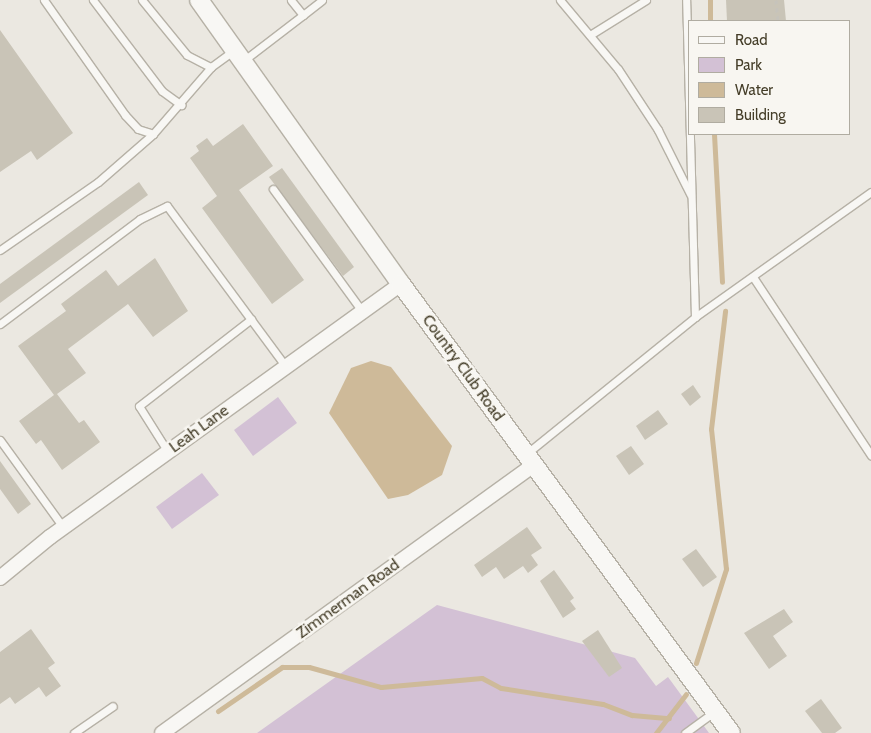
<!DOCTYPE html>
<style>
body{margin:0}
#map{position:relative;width:871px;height:733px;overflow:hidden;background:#ebe8e1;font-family:Cabin,sans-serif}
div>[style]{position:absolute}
.green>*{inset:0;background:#d3c1d5}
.water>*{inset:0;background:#ceba99}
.stream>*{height:5px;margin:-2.5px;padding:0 2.5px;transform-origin:2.5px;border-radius:2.5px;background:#ceba99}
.building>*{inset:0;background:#c9c4b7}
.path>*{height:3px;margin-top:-1.5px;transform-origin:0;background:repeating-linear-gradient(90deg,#c6c3bb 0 4px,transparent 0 8px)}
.roads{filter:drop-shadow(1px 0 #b6b1a6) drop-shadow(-1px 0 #b6b1a6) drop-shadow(0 1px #b6b1a6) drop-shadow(0 -1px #b6b1a6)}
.service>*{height:7px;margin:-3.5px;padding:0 3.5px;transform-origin:3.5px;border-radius:3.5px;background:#f8f7f4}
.minor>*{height:14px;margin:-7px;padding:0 7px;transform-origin:7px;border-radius:7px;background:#f8f7f4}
.tertiary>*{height:18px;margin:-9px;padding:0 9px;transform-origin:9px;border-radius:9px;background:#f8f7f4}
span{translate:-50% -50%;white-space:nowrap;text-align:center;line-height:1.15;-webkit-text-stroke:5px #f8f6f1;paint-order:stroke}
.street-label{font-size:16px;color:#443d28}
.legend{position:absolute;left:688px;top:20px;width:162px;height:115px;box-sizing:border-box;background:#f8f6f1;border:1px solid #b0aca1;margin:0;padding:6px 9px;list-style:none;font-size:15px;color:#443d28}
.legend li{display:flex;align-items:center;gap:10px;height:25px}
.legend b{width:25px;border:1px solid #b0aca1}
</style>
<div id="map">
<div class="green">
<i style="clip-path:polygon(278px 397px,297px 423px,253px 456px,234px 430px)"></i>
<i style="clip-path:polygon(202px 473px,219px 495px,172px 529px,156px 507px)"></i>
<i style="clip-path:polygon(437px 605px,635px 658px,656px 686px,668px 677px,709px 733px,257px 733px)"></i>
</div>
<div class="water">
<i style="clip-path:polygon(371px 361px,391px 367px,452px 446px,442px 475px,408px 495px,388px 499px,329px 413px,351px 368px)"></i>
</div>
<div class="stream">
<i style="left:710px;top:0;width:21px;rotate:90deg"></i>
<i style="left:714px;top:134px;width:148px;rotate:86.9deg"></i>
<i style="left:696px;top:663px;width:99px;rotate:-72.3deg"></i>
<i style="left:726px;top:569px;width:141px;rotate:-96.1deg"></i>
<i style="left:711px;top:429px;width:119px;rotate:-83.2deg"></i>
<i style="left:218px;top:711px;width:78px;rotate:-34.5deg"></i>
<i style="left:282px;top:667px;width:27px"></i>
<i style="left:309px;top:667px;width:75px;rotate:15.5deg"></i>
<i style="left:381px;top:687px;width:101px;rotate:-5.1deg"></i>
<i style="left:482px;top:678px;width:21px;rotate:28deg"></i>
<i style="left:501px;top:688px;width:103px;rotate:8.9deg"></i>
<i style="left:603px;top:704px;width:31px;rotate:21deg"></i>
<i style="left:632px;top:715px;width:37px;rotate:5deg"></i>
<i style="left:656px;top:733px;width:49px;rotate:-52.4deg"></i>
</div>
<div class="building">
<i style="clip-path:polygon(726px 0,784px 0,786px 21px,727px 21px)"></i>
<i style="clip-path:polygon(0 30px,73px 133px,37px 160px,31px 151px,0 172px)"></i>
<i style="clip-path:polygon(243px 124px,273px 166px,239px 190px,304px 280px,272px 304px,202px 208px,217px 196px,190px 158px,199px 151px,196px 146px,207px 138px,213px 146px)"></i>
<i style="clip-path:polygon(282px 168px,354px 267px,343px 276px,269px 177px)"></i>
<i style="clip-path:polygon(139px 182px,148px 195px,0 303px,0 284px)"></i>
<i style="clip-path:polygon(155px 258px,188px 311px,153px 337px,128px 304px,68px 349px,86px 373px,57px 394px,79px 423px,84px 420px,100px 442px,62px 470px,41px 440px,36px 444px,19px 421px,54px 395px,18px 346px,66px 311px,61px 304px,106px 270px,118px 286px)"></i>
<i style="clip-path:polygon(693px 385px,701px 397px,690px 406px,681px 394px)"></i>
<i style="clip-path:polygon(658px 410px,668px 424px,645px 440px,636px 426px)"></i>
<i style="clip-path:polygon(631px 446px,644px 464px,629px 475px,616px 456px)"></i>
<i style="clip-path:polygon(0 461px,31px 504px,18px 514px,0 489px)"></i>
<i style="clip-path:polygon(527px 527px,542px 548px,531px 555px,538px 565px,528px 573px,523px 566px,504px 579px,496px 567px,482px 577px,474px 565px)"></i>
<i style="clip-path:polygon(696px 549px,717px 577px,703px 587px,682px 559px)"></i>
<i style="clip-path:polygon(554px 570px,574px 598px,570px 601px,576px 609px,563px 618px,540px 581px)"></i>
<i style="clip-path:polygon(784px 609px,793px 622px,773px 636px,787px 656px,769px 669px,744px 633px)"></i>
<i style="clip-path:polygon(31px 629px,55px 663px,48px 668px,61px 686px,46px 697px,39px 687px,15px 704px,10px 697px,0 704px,0 652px)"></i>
<i style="clip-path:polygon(598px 630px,622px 668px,609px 677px,582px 641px)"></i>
<i style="clip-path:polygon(821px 699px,842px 728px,835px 733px,822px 733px,805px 711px)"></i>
</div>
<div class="path">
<i style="left:776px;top:0;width:21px;rotate:85deg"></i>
</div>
<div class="roads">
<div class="service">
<i style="left:44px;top:0;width:141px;rotate:54.8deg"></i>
<i style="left:125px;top:115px;width:19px;rotate:47deg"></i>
<i style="left:138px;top:129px;width:16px;rotate:18deg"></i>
<i style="left:93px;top:0;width:114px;rotate:52.8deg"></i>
<i style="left:162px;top:91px;width:24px;rotate:36deg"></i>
<i style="left:142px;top:0;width:71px;rotate:50.7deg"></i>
<i style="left:187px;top:55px;width:27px;rotate:27deg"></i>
<i style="left:560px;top:0;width:90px;rotate:50deg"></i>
<i style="left:618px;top:69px;width:73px;rotate:56.7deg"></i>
<i style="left:658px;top:130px;width:72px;rotate:63.4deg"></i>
<i style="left:303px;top:15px;width:24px;rotate:-38deg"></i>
<i style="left:590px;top:35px;width:66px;rotate:-32deg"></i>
<i style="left:243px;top:61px;width:76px;rotate:-37.5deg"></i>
<i style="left:303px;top:15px;width:19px;rotate:-129deg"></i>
<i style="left:273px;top:189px;width:151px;rotate:53.9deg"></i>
<i style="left:0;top:250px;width:119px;rotate:-34.8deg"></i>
<i style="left:98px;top:182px;width:73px;rotate:-41.1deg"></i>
<i style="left:153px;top:134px;width:89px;rotate:-49.1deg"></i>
<i style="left:211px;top:67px;width:29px;rotate:-36deg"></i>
<i style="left:753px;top:277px;width:214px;rotate:56.5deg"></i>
<i style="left:695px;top:317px;width:216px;rotate:-35.4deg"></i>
<i style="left:0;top:324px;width:175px;rotate:-36.9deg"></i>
<i style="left:140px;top:219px;width:30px;rotate:-26deg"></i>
<i style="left:167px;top:206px;width:200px;rotate:53.5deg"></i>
<i style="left:0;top:440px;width:107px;rotate:54.1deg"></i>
<i style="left:168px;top:452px;width:54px;rotate:-122.2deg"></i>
<i style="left:139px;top:406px;width:142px;rotate:-37.8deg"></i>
<i style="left:526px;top:454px;width:218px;rotate:-39deg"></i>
<i style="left:695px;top:317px;width:317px;rotate:-91.6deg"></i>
<i style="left:74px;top:733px;width:47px;rotate:-34.7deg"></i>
<i style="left:685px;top:733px;width:37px;rotate:-36deg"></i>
</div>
<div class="minor">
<i style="left:0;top:578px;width:65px;rotate:-39.4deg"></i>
<i style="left:50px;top:537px;width:433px;rotate:-35.8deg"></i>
<i style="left:162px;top:733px;width:458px;rotate:-35.8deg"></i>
</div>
<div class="tertiary">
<i style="left:199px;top:0;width:349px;rotate:54.6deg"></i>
<i style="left:401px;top:284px;width:557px;rotate:53.69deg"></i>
</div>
</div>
<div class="street-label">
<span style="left:463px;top:368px;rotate:54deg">Country Club Road</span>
<span style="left:199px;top:429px;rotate:-36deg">Leah Lane</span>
<span style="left:348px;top:599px;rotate:-36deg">Zimmerman Road</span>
</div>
<ul class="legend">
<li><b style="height:6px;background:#f8f7f4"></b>Road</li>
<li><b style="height:14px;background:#d3c1d5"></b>Park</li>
<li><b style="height:14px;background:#ceba99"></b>Water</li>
<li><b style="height:14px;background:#c9c4b7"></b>Building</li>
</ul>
</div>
